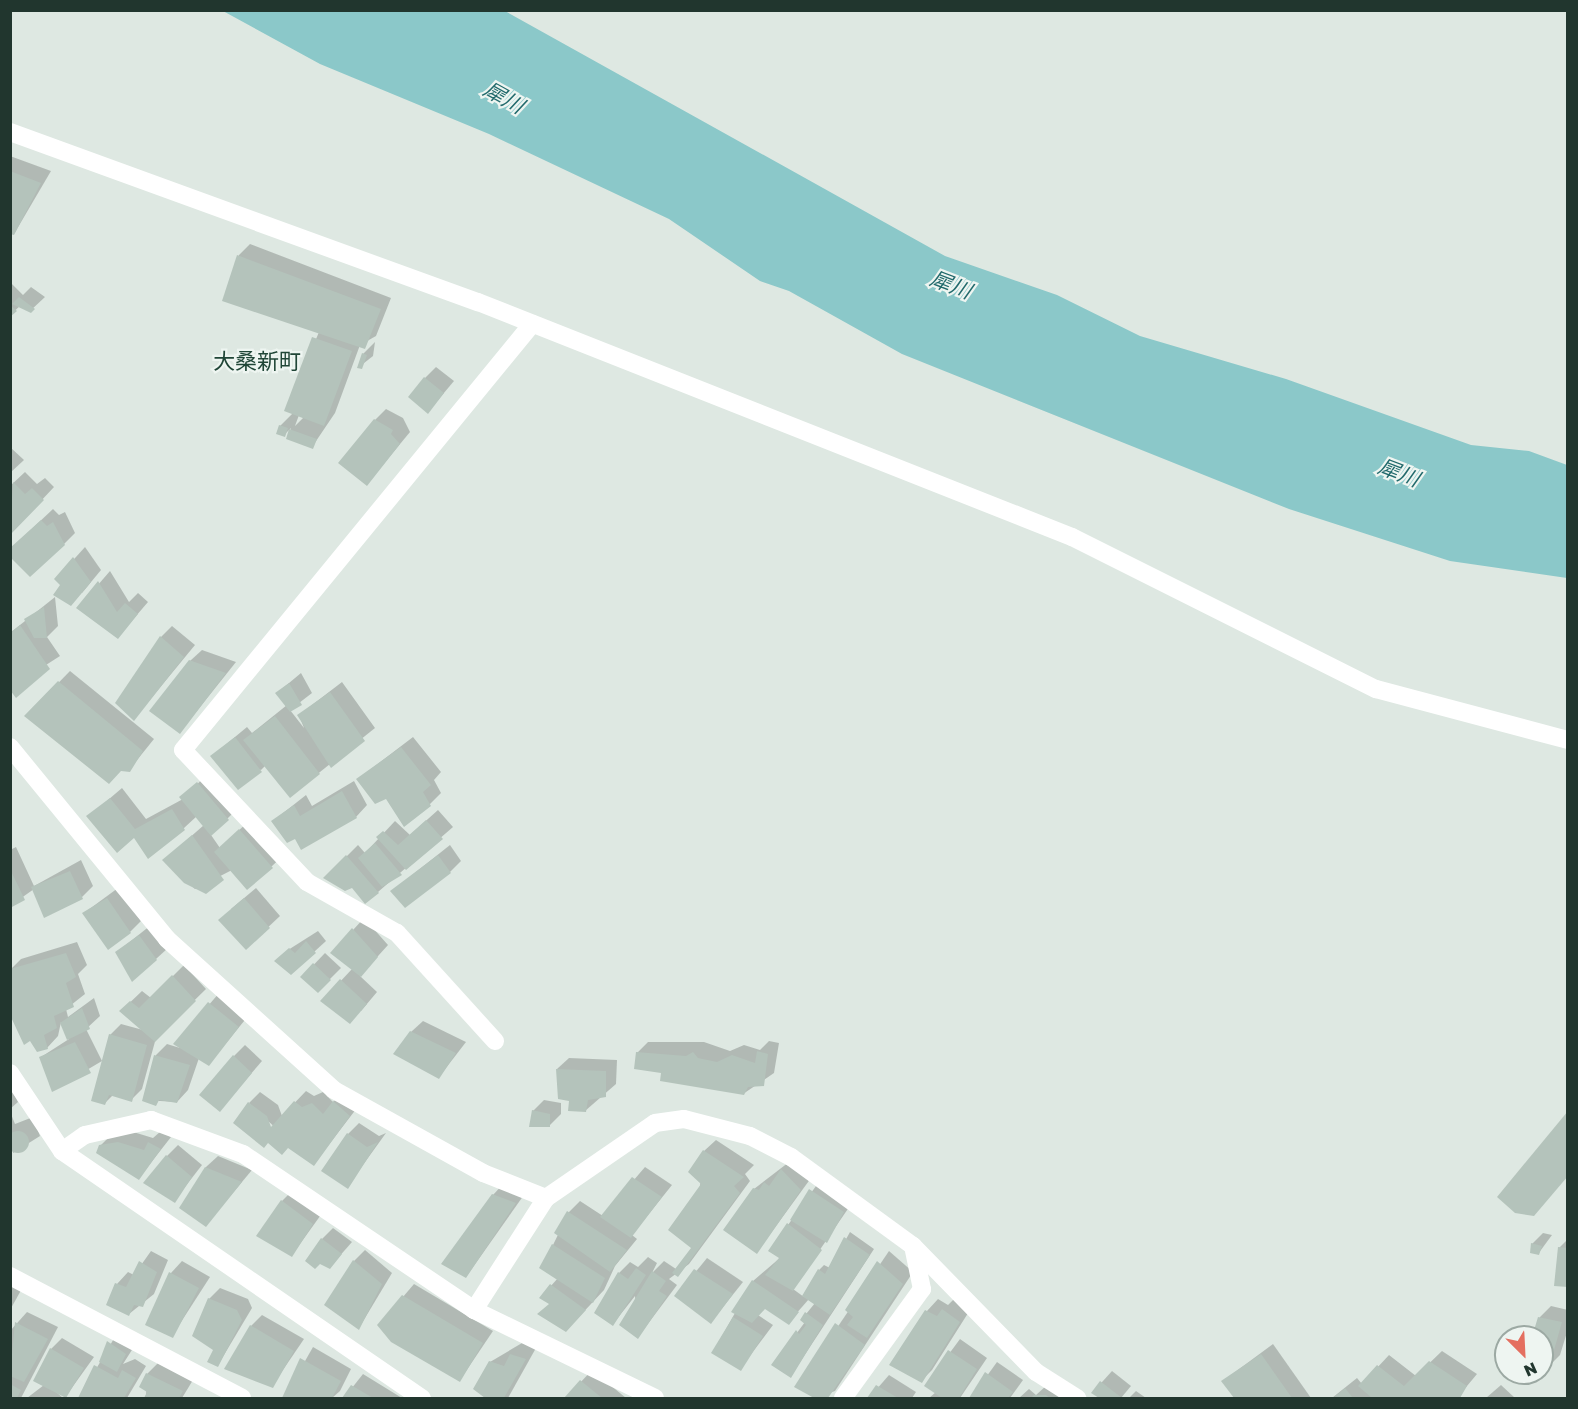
<!DOCTYPE html>
<meta charset="utf-8">
<style>
body{margin:0}
#map{position:relative;width:1578px;height:1409px;overflow:hidden;background:#dee8e2;font-family:"Golos Text","Noto Sans JP",sans-serif}
div>[style]{position:absolute}
.water>*{inset:0;background:#8bc8c9}
.shadow>*{inset:0;background:#0003}
.building>*{inset:0;background:#b4c3bb}
.round{border-radius:50%}
.street>*{height:18px;margin:-9px;padding:0 9px;transform-origin:9px;border-radius:9px;background:#fff}
span{translate:-50% -50%;white-space:nowrap;text-align:center;line-height:1.15;-webkit-text-stroke:4.5px #eef5f1;paint-order:stroke}
.water-label{font-size:21px;color:#226a6c;font-style:italic}
.quarter-label{font-size:22px;color:#204637}
.frame{position:absolute;inset:0;border:12px solid #21362e;pointer-events:none}
.north{position:absolute;left:1494px;top:1325px;width:60px;height:60px;box-sizing:border-box;background:#eef5f1;border:2px solid #9ca9a3;border-radius:50%;rotate:156deg;font-size:16px;font-weight:700;line-height:24px;text-align:center;color:#21362e}
.north::after{content:'';display:block;margin:auto;width:21px;height:27px;background:#e46f60;clip-path:polygon(50% 0,100% 100%,50% 72%,0 100%)}
</style>
<div id="map">
<div class="water">
<i style="clip-path:polygon(223px 11px,505px 11px,945px 256px,1057px 295px,1140px 336px,1286px 379px,1471px 445px,1529px 451px,1567px 465px,1567px 578px,1450px 561px,1289px 509px,902px 354px,789px 291px,760px 281px,669px 219px,489px 134px,320px 64px)"></i>
</div>
<div class="shadow">
<i style="clip-path:polygon(10px 156px,51px 171px,14px 234px,10px 232px)"></i>
<i style="clip-path:polygon(evenodd,250px 244px,391px 298px,376px 336px,360px 345px,335px 413px,312px 447px,288px 438px,291px 428px,284px 435px,280px 426px,293px 413px,286px 410px,319px 332px,224px 300px,239px 255px,250px 244px,299px 415px,304px 417px,295px 426px,299px 415px)"></i>
<i style="clip-path:polygon(10px 282px,23px 295px,31px 287px,45px 297px,30px 311px,20px 306px,10px 315px)"></i>
<i style="clip-path:polygon(375px 342px,373px 356px,359px 367px,363px 354px)"></i>
<i style="clip-path:polygon(436px 367px,454px 381px,428px 412px,425px 378px)"></i>
<i style="clip-path:polygon(386px 409px,403px 418px,410px 432px,367px 484px,375px 420px)"></i>
<i style="clip-path:polygon(10px 447px,24px 460px,10px 473px)"></i>
<i style="clip-path:polygon(25px 472px,37px 484px,45px 478px,54px 487px,10px 534px,10px 486px)"></i>
<i style="clip-path:polygon(53px 509px,59px 515px,65px 512px,75px 533px,64px 544px,19px 541px)"></i>
<i style="clip-path:polygon(85px 547px,101px 570px,82px 593px,56px 579px)"></i>
<i style="clip-path:polygon(110px 571px,129px 602px,138px 593px,148px 602px,118px 637px,78px 608px)"></i>
<i style="clip-path:polygon(55px 597px,58px 626px,47px 637px,60px 656px,10px 688px,10px 633px)"></i>
<i style="clip-path:polygon(172px 626px,195px 645px,134px 719px,161px 637px)"></i>
<i style="clip-path:polygon(202px 650px,236px 662px,180px 732px,190px 661px)"></i>
<i style="clip-path:polygon(70px 671px,154px 739px,129px 770px,26px 716px)"></i>
<i style="clip-path:polygon(301px 673px,312px 693px,290px 710px,304px 728px,299px 715px,342px 682px,375px 728px,290px 796px,265px 766px,261px 770px,212px 756px,247px 727px,252px 733px,287px 705px,277px 693px)"></i>
<i style="clip-path:polygon(413px 737px,441px 772px,434px 780px,441px 793px,430px 804px,387px 797px,358px 779px)"></i>
<i style="clip-path:polygon(209px 772px,239px 807px,211px 835px,220px 848px,251px 819px,284px 855px,248px 888px,232px 870px,195px 889px,164px 860px,204px 825px,197px 816px,184px 828px,134px 836px,88px 817px,122px 788px,146px 819px,183px 799px)"></i>
<i style="clip-path:polygon(354px 781px,367px 805px,356px 817px,273px 821px,306px 795px,312px 806px)"></i>
<i style="clip-path:polygon(438px 810px,453px 827px,378px 892px,325px 878px,358px 845px,365px 853px,395px 821px,410px 835px)"></i>
<i style="clip-path:polygon(450px 845px,461px 861px,450px 872px,392px 891px)"></i>
<i style="clip-path:polygon(16px 847px,34px 886px,81px 860px,93px 886px,82px 897px,34px 889px,10px 906px,10px 850px)"></i>
<i style="clip-path:polygon(118px 888px,141px 921px,130px 932px,84px 913px)"></i>
<i style="clip-path:polygon(256px 888px,280px 916px,246px 948px,231px 909px)"></i>
<i style="clip-path:polygon(364px 918px,388px 945px,360px 976px,377px 992px,361px 1011px,322px 1001px,352px 969px,332px 953px)"></i>
<i style="clip-path:polygon(151px 925px,168px 948px,156px 959px,117px 952px)"></i>
<i style="clip-path:polygon(318px 931px,326px 941px,291px 973px,288px 950px)"></i>
<i style="clip-path:polygon(77px 942px,87px 965px,78px 974px,85px 994px,66px 1009px,68px 1017px,94px 998px,100px 1016px,86px 1029px,102px 1061px,53px 1090px,41px 1057px,69px 1039px,61px 1022px,58px 1036px,47px 1048px,10px 970px,21px 959px)"></i>
<i style="clip-path:polygon(325px 953px,341px 968px,318px 991px,302px 977px)"></i>
<i style="clip-path:polygon(184px 965px,206px 989px,156px 1038px,142px 1089px,131px 1100px,113px 1095px,105px 1103px,110px 1035px,121px 1024px,143px 1030px,121px 1011px,142px 991px,151px 998px)"></i>
<i style="clip-path:polygon(220px 992px,249px 1015px,209px 1064px,199px 1058px,188px 1090px,177px 1102px,143px 1100px,156px 1055px,167px 1044px,180px 1048px,175px 1044px)"></i>
<i style="clip-path:polygon(423px 1021px,466px 1042px,439px 1077px,411px 1032px)"></i>
<i style="clip-path:polygon(769px 1041px,779px 1043px,774px 1073px,743px 1094px,663px 1072px,637px 1053px,648px 1042px,704px 1042px,730px 1051px,744px 1045px,760px 1050px)"></i>
<i style="clip-path:polygon(245px 1045px,262px 1061px,220px 1110px,234px 1056px)"></i>
<i style="clip-path:polygon(569px 1058px,617px 1060px,616px 1084px,585px 1111px,570px 1099px,557px 1069px)"></i>
<i style="clip-path:polygon(10px 1086px,18px 1102px,10px 1109px)"></i>
<i style="clip-path:polygon(306px 1091px,314px 1096px,323px 1092px,333px 1102px,345px 1091px,360px 1104px,314px 1164px,249px 1103px,260px 1092px,278px 1105px,282px 1116px)"></i>
<i style="clip-path:polygon(544px 1100px,561px 1103px,561px 1114px,550px 1125px,533px 1111px)"></i>
<i style="clip-path:polygon(11px 1114px,15px 1124px,33px 1117px,40px 1136px,13px 1153px)"></i>
<i style="clip-path:polygon(359px 1123px,379px 1136px,386px 1133px,347px 1187px,348px 1134px)"></i>
<i style="clip-path:polygon(130px 1131px,153px 1138px,161px 1131px,171px 1137px,139px 1178px,100px 1146px,112px 1134px)"></i>
<i style="clip-path:polygon(716px 1140px,754px 1165px,745px 1174px,750px 1181px,689px 1264px,669px 1279px,677px 1285px,638px 1337px,635px 1296px,613px 1324px,619px 1273px,630px 1262px,638px 1267px,648px 1257px,657px 1263px,652px 1273px,664px 1261px,676px 1269px,693px 1247px,704px 1151px)"></i>
<i style="clip-path:polygon(178px 1145px,202px 1165px,174px 1201px,167px 1156px)"></i>
<i style="clip-path:polygon(218px 1156px,252px 1170px,206px 1225px,206px 1167px)"></i>
<i style="clip-path:polygon(793px 1159px,811px 1178px,757px 1252px,754px 1189px)"></i>
<i style="clip-path:polygon(645px 1167px,672px 1185px,632px 1235px,637px 1239px,615px 1266px,604px 1290px,577px 1319px,541px 1297px,558px 1278px,553px 1245px,569px 1212px,580px 1201px,603px 1216px)"></i>
<i style="clip-path:polygon(821px 1179px,854px 1200px,793px 1289px,804px 1297px,819px 1270px,824px 1265px,830px 1268px,850px 1232px,874px 1249px,791px 1376px,773px 1365px,805px 1322px,802px 1319px,815px 1303px,809px 1299px,788px 1323px,765px 1308px,758px 1315px,773px 1325px,740px 1369px,713px 1352px,753px 1281px,781px 1257px,770px 1250px)"></i>
<i style="clip-path:polygon(504px 1183px,526px 1192px,466px 1277px,493px 1195px)"></i>
<i style="clip-path:polygon(293px 1190px,323px 1212px,292px 1255px,282px 1201px)"></i>
<i style="clip-path:polygon(333px 1228px,352px 1242px,330px 1267px,322px 1239px)"></i>
<i style="clip-path:polygon(1543px 1233px,1552px 1235px,1538px 1254px,1532px 1244px)"></i>
<i style="clip-path:polygon(1568px 1239px,1568px 1286px,1559px 1248px)"></i>
<i style="clip-path:polygon(365px 1250px,392px 1273px,359px 1328px,354px 1261px)"></i>
<i style="clip-path:polygon(151px 1251px,168px 1260px,154px 1294px,129px 1314px,108px 1305px,117px 1284px,128px 1272px,134px 1275px)"></i>
<i style="clip-path:polygon(889px 1251px,913px 1272px,835px 1391px,816px 1398px,797px 1387px)"></i>
<i style="clip-path:polygon(707px 1258px,743px 1282px,711px 1322px,676px 1296px)"></i>
<i style="clip-path:polygon(182px 1261px,210px 1277px,172px 1336px,147px 1325px,171px 1273px)"></i>
<i style="clip-path:polygon(10px 1282px,24px 1285px,10px 1310px)"></i>
<i style="clip-path:polygon(414px 1284px,493px 1331px,460px 1380px,379px 1325px)"></i>
<i style="clip-path:polygon(220px 1288px,248px 1299px,252px 1308px,218px 1365px,209px 1299px)"></i>
<i style="clip-path:polygon(955px 1298px,970px 1310px,932px 1370px,921px 1381px,891px 1364px,927px 1311px,938px 1299px,948px 1305px)"></i>
<i style="clip-path:polygon(1551px 1306px,1568px 1310px,1568px 1329px,1560px 1355px,1549px 1366px,1542px 1364px,1542px 1337px,1534px 1337px,1540px 1317px)"></i>
<i style="clip-path:polygon(27px 1312px,58px 1327px,21px 1398px,10px 1398px,10px 1331px)"></i>
<i style="clip-path:polygon(262px 1315px,304px 1339px,272px 1386px,251px 1326px)"></i>
<i style="clip-path:polygon(119px 1330px,137px 1342px,123px 1364px,135px 1359px,146px 1366px,127px 1398px,79px 1398px)"></i>
<i style="clip-path:polygon(62px 1338px,94px 1357px,66px 1396px,54px 1390px,63px 1398px,27px 1398px,44px 1385px,51px 1349px)"></i>
<i style="clip-path:polygon(960px 1339px,987px 1358px,960px 1398px,929px 1398px,936px 1392px,926px 1385px)"></i>
<i style="clip-path:polygon(522px 1343px,536px 1348px,508px 1398px,486px 1398px,490px 1362px)"></i>
<i style="clip-path:polygon(1273px 1344px,1311px 1398px,1238px 1398px,1223px 1381px)"></i>
<i style="clip-path:polygon(313px 1347px,351px 1369px,340px 1391px,332px 1398px,284px 1398px)"></i>
<i style="clip-path:polygon(1442px 1351px,1477px 1374px,1457px 1398px,1332px 1398px,1357px 1378px,1362px 1384px,1389px 1355px,1416px 1376px)"></i>
<i style="clip-path:polygon(997px 1362px,1023px 1380px,1010px 1398px,971px 1398px)"></i>
<i style="clip-path:polygon(158px 1363px,193px 1380px,182px 1398px,137px 1398px,146px 1397px,147px 1374px)"></i>
<i style="clip-path:polygon(592px 1370px,626px 1398px,566px 1398px)"></i>
<i style="clip-path:polygon(1112px 1371px,1131px 1386px,1121px 1398px,1101px 1398px,1093px 1392px)"></i>
<i style="clip-path:polygon(363px 1374px,402px 1398px,344px 1398px)"></i>
<i style="clip-path:polygon(889px 1375px,916px 1392px,912px 1398px,869px 1398px)"></i>
<i style="clip-path:polygon(1047px 1385px,1064px 1398px,1019px 1398px,1029px 1389px,1036px 1395px)"></i>
<i style="clip-path:polygon(1501px 1385px,1515px 1398px,1486px 1398px)"></i>
<i style="clip-path:polygon(1136px 1391px,1146px 1398px,1129px 1398px)"></i>
</div>
<div class="building">
<i style="clip-path:polygon(10px 171px,41px 183px,14px 235px,10px 234px)"></i>
<i style="clip-path:polygon(237px 255px,381px 309px,365px 349px,222px 301px)"></i>
<i style="clip-path:polygon(19px 297px,35px 309px,31px 313px,12px 304px)"></i>
<i style="clip-path:polygon(10px 305px,17px 311px,10px 317px)"></i>
<i style="clip-path:polygon(312px 337px,352px 351px,324px 426px,284px 411px)"></i>
<i style="clip-path:polygon(362px 353px,367px 355px,362px 369px,357px 368px)"></i>
<i style="clip-path:polygon(424px 377px,444px 393px,428px 414px,408px 397px)"></i>
<i style="clip-path:polygon(374px 419px,393px 430px,391px 434px,400px 444px,367px 486px,338px 463px)"></i>
<i style="clip-path:polygon(279px 425px,288px 428px,285px 437px,276px 434px)"></i>
<i style="clip-path:polygon(289px 429px,317px 439px,313px 449px,286px 439px)"></i>
<i style="clip-path:polygon(13px 482px,25px 494px,32px 488px,44px 500px,10px 535px)"></i>
<i style="clip-path:polygon(41px 520px,47px 526px,53px 522px,65px 545px,30px 577px,10px 557px,10px 548px)"></i>
<i style="clip-path:polygon(73px 557px,91px 582px,71px 606px,53px 595px,60px 585px,54px 579px)"></i>
<i style="clip-path:polygon(98px 581px,117px 612px,125px 603px,138px 614px,118px 639px,76px 608px)"></i>
<i style="clip-path:polygon(44px 607px,47px 638px,34px 638px,24px 619px)"></i>
<i style="clip-path:polygon(20px 625px,50px 669px,16px 698px,10px 690px,10px 633px)"></i>
<i style="clip-path:polygon(160px 636px,184px 657px,134px 721px,115px 703px)"></i>
<i style="clip-path:polygon(189px 660px,226px 673px,180px 734px,149px 711px)"></i>
<i style="clip-path:polygon(58px 681px,143px 751px,130px 772px,121px 771px,109px 784px,24px 716px)"></i>
<i style="clip-path:polygon(289px 683px,302px 705px,290px 712px,275px 693px)"></i>
<i style="clip-path:polygon(330px 692px,365px 741px,331px 768px,297px 715px)"></i>
<i style="clip-path:polygon(275px 716px,320px 774px,290px 798px,243px 740px)"></i>
<i style="clip-path:polygon(235px 737px,262px 772px,238px 790px,210px 756px)"></i>
<i style="clip-path:polygon(401px 747px,431px 785px,423px 792px,431px 806px,404px 827px,386px 799px,375px 804px,356px 779px)"></i>
<i style="clip-path:polygon(197px 782px,229px 820px,211px 836px,179px 797px)"></i>
<i style="clip-path:polygon(342px 791px,357px 818px,301px 850px,295px 839px,287px 843px,271px 821px,294px 805px,300px 816px)"></i>
<i style="clip-path:polygon(110px 798px,135px 829px,172px 809px,185px 830px,148px 859px,134px 838px,117px 853px,86px 816px)"></i>
<i style="clip-path:polygon(426px 820px,443px 839px,406px 870px,376px 837px,383px 831px,398px 845px)"></i>
<i style="clip-path:polygon(239px 829px,273px 868px,247px 890px,214px 852px)"></i>
<i style="clip-path:polygon(192px 835px,224px 880px,206px 894px,184px 883px,162px 860px)"></i>
<i style="clip-path:polygon(375px 843px,402px 875px,382px 887px,358px 858px)"></i>
<i style="clip-path:polygon(346px 855px,379px 893px,365px 904px,352px 888px,345px 891px,323px 878px)"></i>
<i style="clip-path:polygon(438px 855px,451px 873px,405px 908px,390px 891px)"></i>
<i style="clip-path:polygon(10px 869px,25px 900px,10px 908px)"></i>
<i style="clip-path:polygon(70px 871px,83px 899px,44px 918px,31px 887px)"></i>
<i style="clip-path:polygon(107px 898px,131px 933px,108px 950px,82px 913px)"></i>
<i style="clip-path:polygon(244px 898px,270px 928px,246px 950px,218px 920px)"></i>
<i style="clip-path:polygon(352px 928px,378px 957px,361px 977px,330px 953px)"></i>
<i style="clip-path:polygon(139px 935px,157px 960px,132px 982px,115px 952px)"></i>
<i style="clip-path:polygon(306px 941px,316px 953px,291px 975px,274px 961px,289px 948px,295px 953px)"></i>
<i style="clip-path:polygon(66px 953px,76px 977px,66px 983px,74px 1007px,54px 1016px,57px 1028px,44px 1035px,48px 1049px,37px 1052px,30px 1041px,24px 1045px,10px 1015px,10px 969px)"></i>
<i style="clip-path:polygon(313px 963px,331px 980px,318px 993px,300px 977px)"></i>
<i style="clip-path:polygon(172px 975px,196px 1001px,155px 1042px,119px 1011px,130px 1001px,139px 1008px)"></i>
<i style="clip-path:polygon(340px 979px,367px 1004px,350px 1024px,320px 1001px)"></i>
<i style="clip-path:polygon(208px 1002px,239px 1027px,209px 1066px,173px 1044px)"></i>
<i style="clip-path:polygon(82px 1008px,90px 1029px,67px 1040px,60px 1023px)"></i>
<i style="clip-path:polygon(410px 1031px,456px 1053px,439px 1079px,393px 1054px)"></i>
<i style="clip-path:polygon(109px 1034px,147px 1045px,132px 1102px,109px 1095px,105px 1105px,91px 1101px)"></i>
<i style="clip-path:polygon(75px 1042px,91px 1073px,52px 1092px,39px 1057px)"></i>
<i style="clip-path:polygon(757px 1051px,768px 1054px,764px 1086px,748px 1087px,744px 1095px,660px 1081px,661px 1073px,634px 1069px,636px 1052px,686px 1056px,693px 1052px,698px 1058px,717px 1062px,732px 1055px,755px 1063px)"></i>
<i style="clip-path:polygon(154px 1055px,190px 1065px,177px 1103px,159px 1100px,156px 1106px,142px 1101px)"></i>
<i style="clip-path:polygon(233px 1055px,252px 1073px,220px 1112px,199px 1095px)"></i>
<i style="clip-path:polygon(556px 1069px,606px 1071px,606px 1097px,588px 1100px,586px 1112px,568px 1111px,569px 1101px,558px 1099px)"></i>
<i style="clip-path:polygon(294px 1101px,302px 1107px,312px 1103px,323px 1114px,333px 1101px,350px 1116px,314px 1166px,288px 1148px,282px 1155px,268px 1143px,264px 1148px,233px 1123px,248px 1102px,267px 1116px,271px 1127px)"></i>
<i style="clip-path:polygon(532px 1110px,550px 1114px,550px 1127px,529px 1127px)"></i>
<i style="clip-path:polygon(1568px 1111px,1568px 1176px,1534px 1216px,1515px 1213px,1497px 1197px)"></i>
<i class="round" style="left:7px;top:1131px;width:22px;height:22px"></i>
<i style="clip-path:polygon(347px 1133px,367px 1147px,378px 1142px,348px 1189px,321px 1171px)"></i>
<i style="clip-path:polygon(118px 1142px,144px 1150px,148px 1142px,161px 1149px,139px 1180px,96px 1153px,99px 1145px)"></i>
<i style="clip-path:polygon(703px 1150px,744px 1177px,734px 1186px,740px 1193px,678px 1277px,672px 1273px,691px 1248px,668px 1230px,701px 1184px,688px 1172px)"></i>
<i style="clip-path:polygon(166px 1155px,192px 1177px,175px 1203px,143px 1183px)"></i>
<i style="clip-path:polygon(205px 1167px,242px 1182px,206px 1227px,179px 1208px)"></i>
<i style="clip-path:polygon(781px 1169px,801px 1190px,757px 1254px,723px 1230px,753px 1188px,759px 1190px,764px 1182px,769px 1186px)"></i>
<i style="clip-path:polygon(632px 1177px,662px 1197px,631px 1238px,600px 1217px)"></i>
<i style="clip-path:polygon(809px 1189px,844px 1212px,827px 1243px,790px 1220px)"></i>
<i style="clip-path:polygon(492px 1194px,516px 1203px,466px 1278px,441px 1264px)"></i>
<i style="clip-path:polygon(281px 1200px,313px 1224px,292px 1257px,256px 1236px)"></i>
<i style="clip-path:polygon(567px 1211px,627px 1250px,610px 1272px,554px 1233px)"></i>
<i style="clip-path:polygon(787px 1223px,822px 1250px,793px 1291px,765px 1275px,779px 1258px,768px 1251px)"></i>
<i style="clip-path:polygon(844px 1237px,870px 1255px,830px 1315px,802px 1296px,818px 1269px,825px 1274px)"></i>
<i style="clip-path:polygon(321px 1238px,342px 1254px,330px 1269px,320px 1264px,315px 1269px,305px 1261px)"></i>
<i style="clip-path:polygon(1531px 1243px,1542px 1246px,1539px 1255px,1530px 1253px)"></i>
<i style="clip-path:polygon(552px 1244px,605px 1278px,593px 1303px,539px 1268px)"></i>
<i style="clip-path:polygon(1558px 1247px,1568px 1248px,1568px 1287px,1554px 1286px)"></i>
<i style="clip-path:polygon(353px 1260px,382px 1284px,359px 1330px,324px 1305px)"></i>
<i style="clip-path:polygon(139px 1261px,157px 1272px,143px 1307px,134px 1305px,129px 1316px,106px 1305px,115px 1283px,126px 1287px)"></i>
<i style="clip-path:polygon(877px 1261px,903px 1284px,867px 1338px,847px 1325px,853px 1317px,845px 1310px)"></i>
<i style="clip-path:polygon(636px 1268px,646px 1275px,613px 1326px,594px 1313px,618px 1272px,628px 1279px)"></i>
<i style="clip-path:polygon(694px 1269px,733px 1294px,711px 1324px,674px 1296px)"></i>
<i style="clip-path:polygon(652px 1271px,666px 1281px,659px 1291px,667px 1296px,638px 1339px,619px 1325px)"></i>
<i style="clip-path:polygon(169px 1272px,199px 1288px,173px 1338px,145px 1325px)"></i>
<i style="clip-path:polygon(752px 1280px,799px 1312px,789px 1325px,765px 1309px,752px 1323px,731px 1312px)"></i>
<i style="clip-path:polygon(550px 1284px,586px 1310px,566px 1332px,537px 1314px,549px 1304px,539px 1298px)"></i>
<i style="clip-path:polygon(402px 1295px,483px 1343px,460px 1382px,391px 1342px,377px 1325px)"></i>
<i style="clip-path:polygon(208px 1298px,237px 1310px,242px 1320px,218px 1367px,207px 1362px,213px 1350px,192px 1336px)"></i>
<i style="clip-path:polygon(942px 1309px,960px 1322px,922px 1383px,889px 1365px,925px 1310px,937px 1316px)"></i>
<i style="clip-path:polygon(805px 1312px,823px 1325px,791px 1378px,771px 1365px,796px 1330px,799px 1334px,806px 1325px,800px 1320px)"></i>
<i style="clip-path:polygon(733px 1317px,763px 1336px,741px 1371px,711px 1353px)"></i>
<i style="clip-path:polygon(1538px 1317px,1562px 1322px,1549px 1368px,1542px 1366px,1542px 1337px,1532px 1337px)"></i>
<i style="clip-path:polygon(15px 1322px,48px 1339px,24px 1382px,10px 1376px)"></i>
<i style="clip-path:polygon(835px 1323px,865px 1345px,828px 1398px,814px 1398px,794px 1387px)"></i>
<i style="clip-path:polygon(250px 1325px,294px 1351px,273px 1388px,224px 1369px)"></i>
<i style="clip-path:polygon(107px 1341px,126px 1354px,117px 1372px,99px 1362px)"></i>
<i style="clip-path:polygon(50px 1348px,84px 1368px,66px 1398px,33px 1381px)"></i>
<i style="clip-path:polygon(948px 1350px,977px 1369px,959px 1398px,942px 1398px,924px 1386px)"></i>
<i style="clip-path:polygon(510px 1354px,526px 1359px,504px 1398px,485px 1398px,473px 1389px,489px 1361px,504px 1366px)"></i>
<i style="clip-path:polygon(1261px 1354px,1292px 1398px,1234px 1398px,1221px 1381px)"></i>
<i style="clip-path:polygon(300px 1358px,341px 1381px,332px 1398px,282px 1398px)"></i>
<i style="clip-path:polygon(1429px 1361px,1467px 1386px,1460px 1398px,1372px 1398px,1358px 1386px,1377px 1365px,1404px 1386px)"></i>
<i style="clip-path:polygon(94px 1365px,118px 1378px,122px 1370px,136px 1378px,124px 1398px,78px 1398px)"></i>
<i style="clip-path:polygon(985px 1372px,1013px 1392px,1008px 1398px,969px 1398px)"></i>
<i style="clip-path:polygon(146px 1373px,183px 1391px,179px 1398px,144px 1398px,147px 1392px,139px 1387px)"></i>
<i style="clip-path:polygon(580px 1380px,602px 1398px,564px 1398px)"></i>
<i style="clip-path:polygon(1100px 1381px,1122px 1398px,1099px 1398px,1091px 1393px)"></i>
<i style="clip-path:polygon(10px 1384px,21px 1390px,17px 1398px,10px 1398px)"></i>
<i style="clip-path:polygon(351px 1385px,373px 1398px,342px 1398px)"></i>
<i style="clip-path:polygon(876px 1385px,898px 1398px,867px 1398px)"></i>
<i style="clip-path:polygon(1345px 1388px,1353px 1398px,1333px 1398px)"></i>
<i style="clip-path:polygon(1034px 1395px,1046px 1395px,1050px 1398px,1031px 1398px)"></i>
</div>
<div class="street">
<i style="left:10px;top:132px;width:498px;rotate:20deg"></i>
<i style="left:478px;top:302px;width:639px;rotate:21.58deg"></i>
<i style="left:1072px;top:537px;width:340px;rotate:26.6deg"></i>
<i style="left:1376px;top:689px;width:199px;rotate:14.9deg"></i>
<i style="left:10px;top:747px;width:248px;rotate:50.7deg"></i>
<i style="left:167px;top:939px;width:225px;rotate:42.1deg"></i>
<i style="left:334px;top:1090px;width:171px;rotate:29.1deg"></i>
<i style="left:483px;top:1173px;width:68px;rotate:21.6deg"></i>
<i style="left:546px;top:1198px;width:132px;rotate:-34.5deg"></i>
<i style="left:655px;top:1123px;width:29px;rotate:-8deg"></i>
<i style="left:684px;top:1119px;width:68px;rotate:14.4deg"></i>
<i style="left:750px;top:1136px;width:46px;rotate:27.1deg"></i>
<i style="left:791px;top:1157px;width:151px;rotate:36.1deg"></i>
<i style="left:913px;top:1246px;width:44px;rotate:78.2deg"></i>
<i style="left:922px;top:1289px;width:135px;rotate:125.9deg"></i>
<i style="left:495px;top:1041px;width:146px;rotate:-132.2deg"></i>
<i style="left:397px;top:933px;width:103px;rotate:-150.5deg"></i>
<i style="left:307px;top:882px;width:181px;rotate:-133.2deg"></i>
<i style="left:183px;top:750px;width:551px;rotate:-50.67deg"></i>
<i style="left:10px;top:1073px;width:94px;rotate:56.3deg"></i>
<i style="left:62px;top:1151px;width:437px;rotate:34.5deg"></i>
<i style="left:62px;top:1151px;width:28px;rotate:-35deg"></i>
<i style="left:85px;top:1135px;width:68px;rotate:-12.8deg"></i>
<i style="left:151px;top:1120px;width:98px;rotate:20.3deg"></i>
<i style="left:243px;top:1154px;width:279px;rotate:34deg"></i>
<i style="left:474px;top:1310px;width:201px;rotate:25.9deg"></i>
<i style="left:913px;top:1246px;width:176px;rotate:45.7deg"></i>
<i style="left:1036px;top:1372px;width:49px;rotate:32.4deg"></i>
<i style="left:10px;top:1276px;width:262px;rotate:27.7deg"></i>
<i style="left:474px;top:1310px;width:133px;rotate:-57.3deg"></i>
</div>
<div class="water-label">
<span style="left:504px;top:97px;rotate:29deg">犀川</span>
<span style="left:951px;top:284px;rotate:21deg">犀川</span>
<span style="left:1399px;top:472px;rotate:21deg">犀川</span>
</div>
<div class="quarter-label">
<span style="left:257px;top:361px">大桑新町</span>
</div>
<div class="frame"></div>
<div class="north">N</div>
</div>
